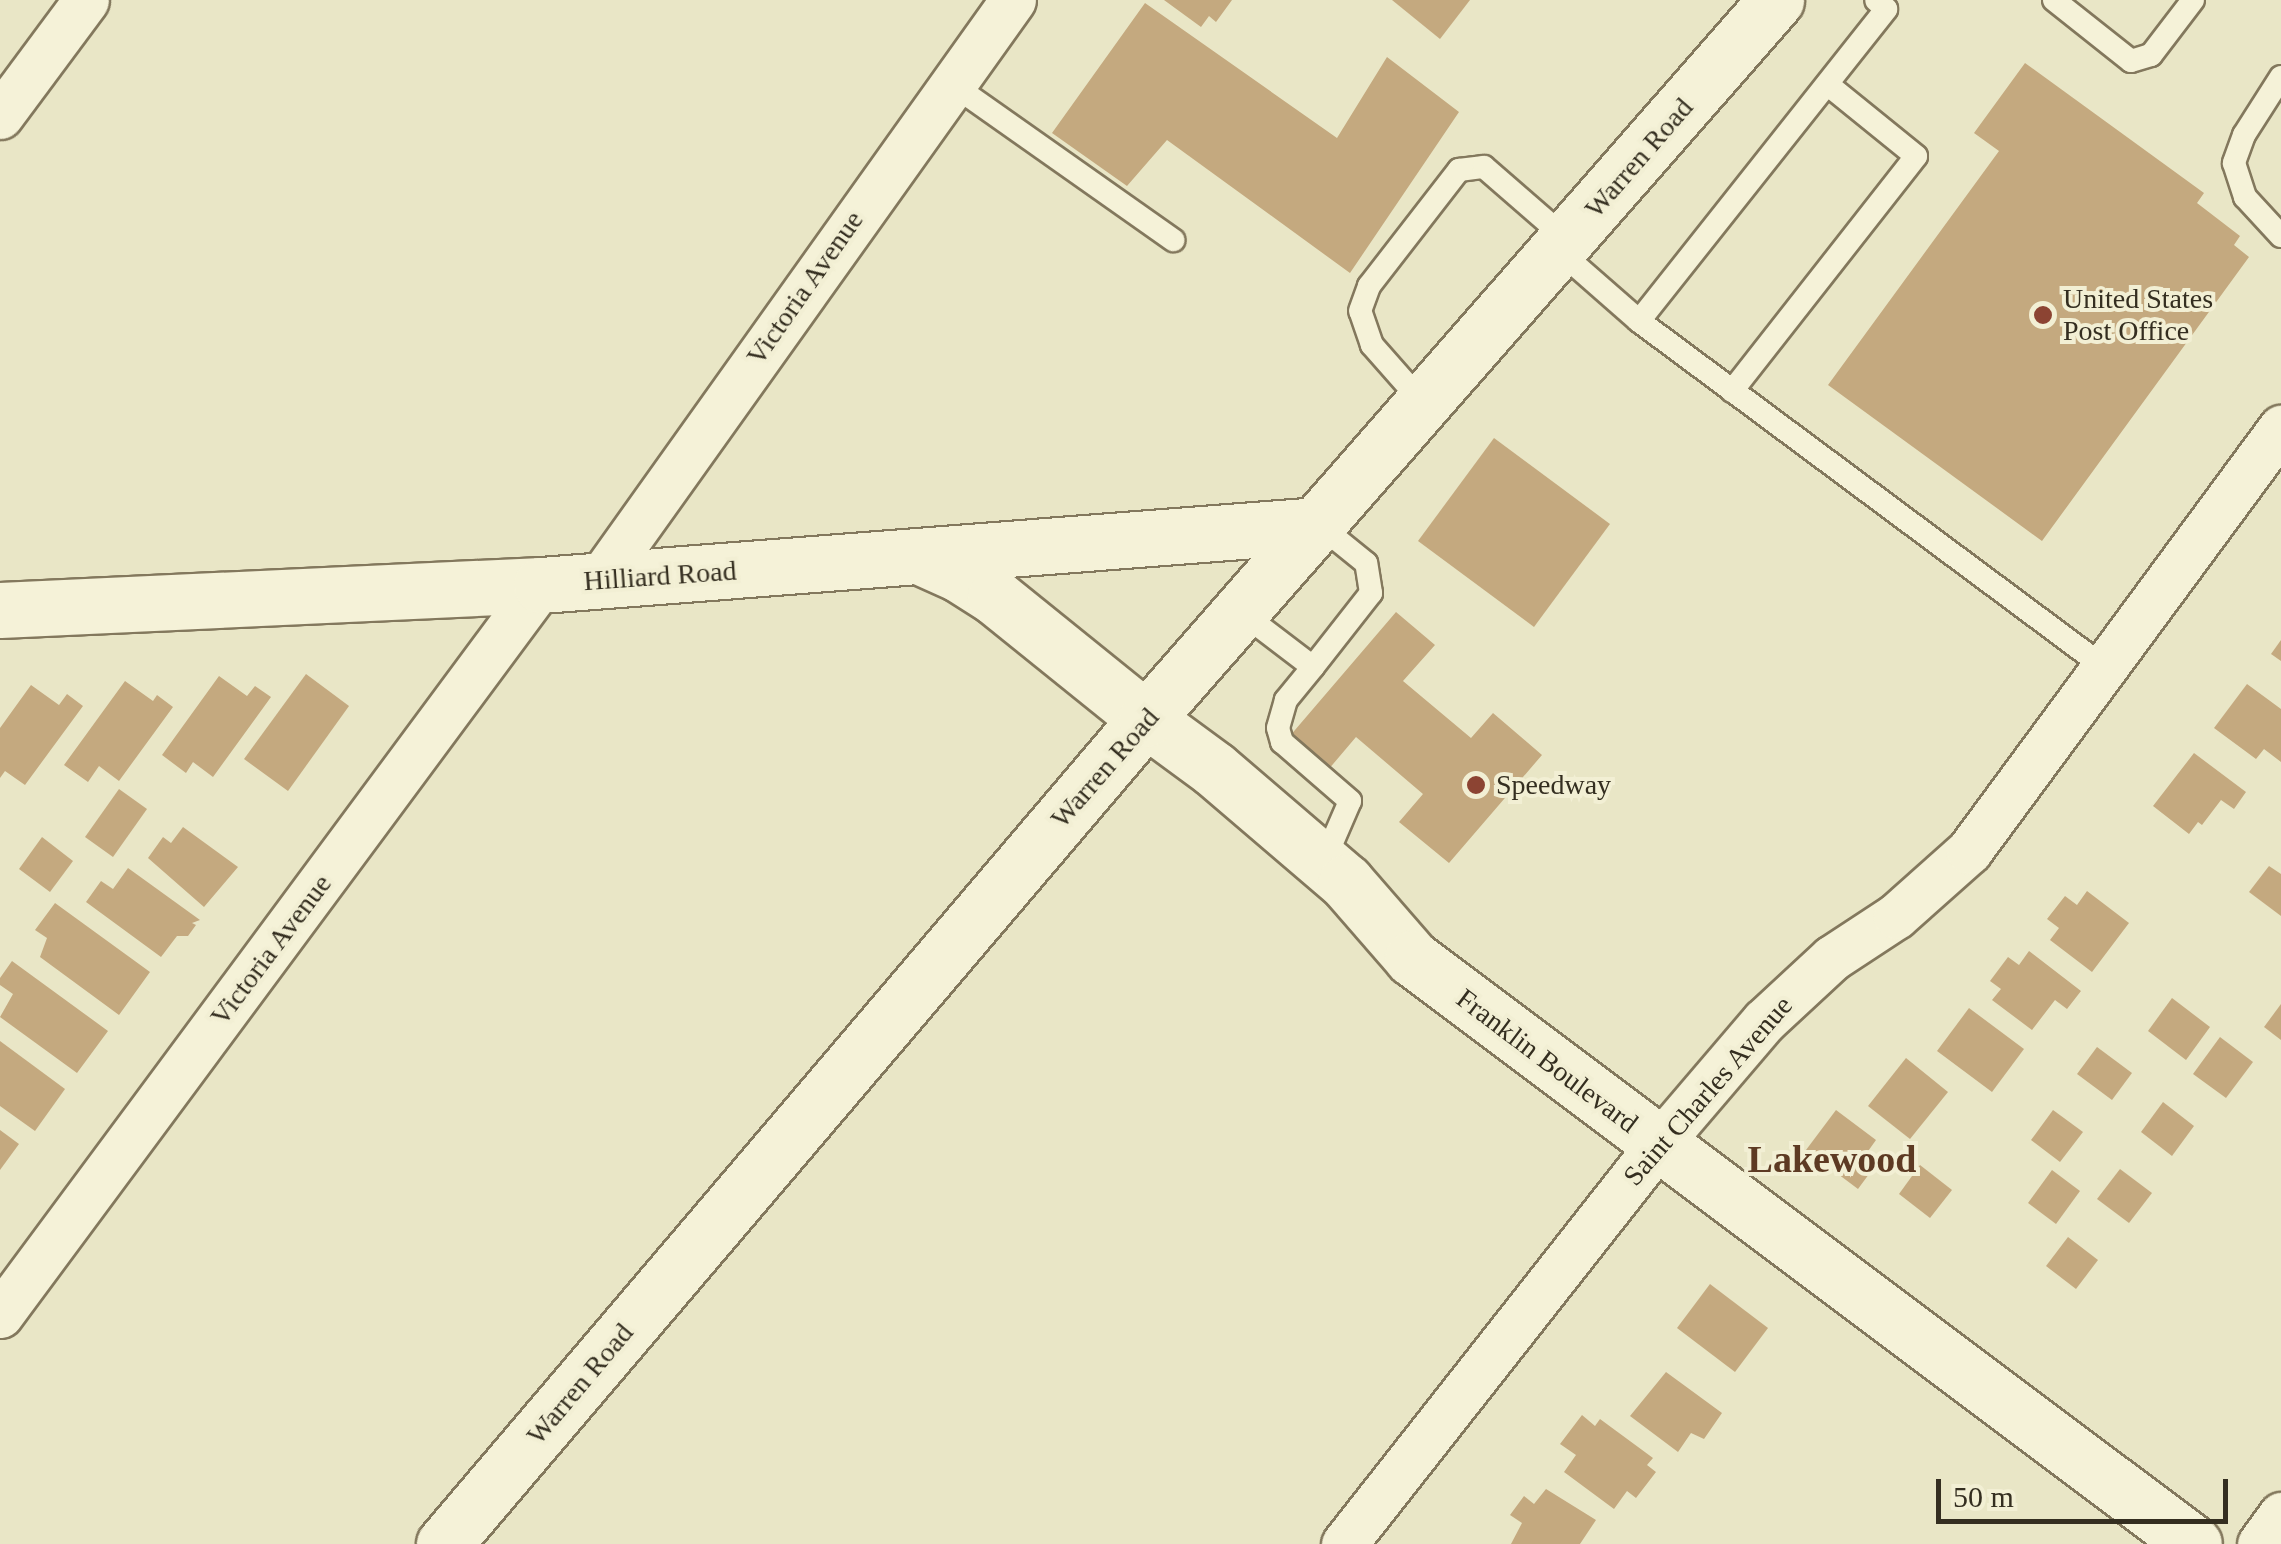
<!DOCTYPE html>
<style>
body{margin:0}
#map{position:relative;width:2281px;height:1544px;overflow:hidden;background:#e9e6c6;font-family:"Times New Roman",serif}
div>[style]{position:absolute}
.building>*{inset:0;background:#c4a97f}
.roads{filter:drop-shadow(2px 0 #83785d) drop-shadow(-2px 0 #83785d) drop-shadow(0 2px #83785d) drop-shadow(0 -2px #83785d)}
.service>*{height:22px;margin:-11px;padding:0 11px;transform-origin:11px;border-radius:11px;background:#f5f2d8}
.minor>*{height:45px;margin:-22.5px;padding:0 22.5px;transform-origin:22.5px;border-radius:22.5px;background:#f5f2d8}
.tertiary>*{height:55px;margin:-27.5px;padding:0 27.5px;transform-origin:27.5px;border-radius:27.5px;background:#f5f2d8}
.secondary>*{height:55px;margin:-27.5px;padding:0 27.5px;transform-origin:27.5px;border-radius:27.5px;background:#f5f2d8}
.dots>*{width:28px;height:28px;translate:-50% -50%;box-sizing:border-box;border:5px solid #f2efd4;border-radius:50%}
span{translate:-50% -50%;white-space:nowrap;text-align:center;line-height:1.15;-webkit-text-stroke:8px #f2efd4;paint-order:stroke}
.street-label{font-size:28px;color:#342e20}
.poi-label{font-size:28px;color:#342e20}
.left{translate:0 -50%;text-align:left}
.district-label{font-size:38px;color:#5d3a23;font-weight:700}
.scale{position:absolute;left:1936px;top:1479px;width:292px;height:45px;box-sizing:border-box;border:5px solid #342e20;border-top:0;padding-left:12px;font-size:30px;line-height:35px;white-space:nowrap;color:#342e20;-webkit-text-stroke:8px #f2efd4;paint-order:stroke}
</style>
<div id="map">
<div class="building">
<i style="clip-path:polygon(1164px 0,1232px 0,1216px 22px,1209px 16px,1201px 27px)"></i>
<i style="clip-path:polygon(1392px 0,1470px 0,1440px 39px)"></i>
<i style="clip-path:polygon(1145px 3px,1337px 138px,1387px 57px,1459px 112px,1350px 273px,1167px 140px,1127px 186px,1052px 133px)"></i>
<i style="clip-path:polygon(2025px 63px,2204px 193px,2197px 203px,2240px 236px,2234px 245px,2249px 257px,2042px 541px,1828px 385px,1999px 151px,1974px 133px)"></i>
<i style="clip-path:polygon(1494px 438px,1610px 524px,1534px 627px,1418px 541px)"></i>
<i style="clip-path:polygon(1396px 612px,1435px 645px,1403px 681px,1471px 738px,1493px 713px,1542px 755px,1449px 863px,1399px 822px,1423px 794px,1356px 737px,1328px 770px,1289px 737px)"></i>
<i style="clip-path:polygon(2281px 640px,2281px 661px,2271px 654px)"></i>
<i style="clip-path:polygon(306px 674px,349px 706px,288px 791px,244px 759px)"></i>
<i style="clip-path:polygon(219px 676px,247px 696px,255px 686px,271px 697px,213px 777px,193px 762px,186px 773px,162px 755px)"></i>
<i style="clip-path:polygon(125px 681px,153px 701px,157px 695px,173px 707px,119px 781px,99px 766px,88px 782px,64px 765px)"></i>
<i style="clip-path:polygon(2247px 684px,2281px 709px,2281px 762px,2264px 749px,2256px 759px,2214px 728px)"></i>
<i style="clip-path:polygon(31px 685px,59px 705px,67px 694px,83px 706px,25px 785px,5px 771px,0 778px,0 728px)"></i>
<i style="clip-path:polygon(2194px 753px,2246px 792px,2234px 809px,2221px 800px,2202px 825px,2198px 822px,2189px 834px,2153px 806px)"></i>
<i style="clip-path:polygon(119px 789px,147px 809px,113px 857px,85px 837px)"></i>
<i style="clip-path:polygon(183px 827px,238px 867px,204px 907px,148px 858px,163px 837px,171px 843px)"></i>
<i style="clip-path:polygon(42px 837px,73px 861px,50px 892px,19px 869px)"></i>
<i style="clip-path:polygon(2269px 866px,2281px 874px,2281px 916px,2249px 892px)"></i>
<i style="clip-path:polygon(128px 868px,200px 920px,192px 923px,196px 925px,188px 936px,177px 936px,161px 957px,86px 902px,101px 881px,113px 889px)"></i>
<i style="clip-path:polygon(2087px 891px,2129px 923px,2092px 972px,2050px 940px,2059px 928px,2047px 919px,2065px 896px,2077px 905px)"></i>
<i style="clip-path:polygon(55px 903px,150px 972px,119px 1015px,40px 957px,47px 938px,35px 930px)"></i>
<i style="clip-path:polygon(2029px 951px,2081px 991px,2067px 1009px,2055px 1000px,2032px 1030px,1992px 1000px,2001px 989px,1990px 981px,2008px 957px,2019px 965px)"></i>
<i style="clip-path:polygon(12px 961px,108px 1031px,77px 1073px,0 1017px,13px 994px,0 985px,0 978px)"></i>
<i style="clip-path:polygon(2172px 998px,2210px 1027px,2186px 1060px,2148px 1031px)"></i>
<i style="clip-path:polygon(2281px 1004px,2281px 1040px,2264px 1027px)"></i>
<i style="clip-path:polygon(1969px 1008px,2024px 1049px,1992px 1092px,1937px 1051px)"></i>
<i style="clip-path:polygon(2220px 1037px,2253px 1062px,2226px 1098px,2193px 1074px)"></i>
<i style="clip-path:polygon(0 1041px,65px 1089px,35px 1131px,0 1106px)"></i>
<i style="clip-path:polygon(2097px 1047px,2132px 1073px,2112px 1100px,2077px 1074px)"></i>
<i style="clip-path:polygon(1906px 1058px,1948px 1092px,1910px 1139px,1868px 1106px)"></i>
<i style="clip-path:polygon(2163px 1102px,2194px 1126px,2172px 1156px,2141px 1132px)"></i>
<i style="clip-path:polygon(1836px 1110px,1876px 1140px,1861px 1161px,1872px 1170px,1858px 1189px,1806px 1150px)"></i>
<i style="clip-path:polygon(2053px 1110px,2083px 1132px,2060px 1162px,2031px 1140px)"></i>
<i style="clip-path:polygon(0 1130px,19px 1144px,0 1170px)"></i>
<i style="clip-path:polygon(1920px 1165px,1952px 1190px,1930px 1218px,1899px 1194px)"></i>
<i style="clip-path:polygon(2120px 1169px,2152px 1193px,2129px 1223px,2097px 1199px)"></i>
<i style="clip-path:polygon(2052px 1170px,2080px 1191px,2056px 1224px,2028px 1203px)"></i>
<i style="clip-path:polygon(2068px 1237px,2098px 1260px,2076px 1289px,2046px 1266px)"></i>
<i style="clip-path:polygon(1710px 1284px,1768px 1328px,1735px 1372px,1677px 1328px)"></i>
<i style="clip-path:polygon(1666px 1372px,1722px 1413px,1704px 1439px,1691px 1433px,1678px 1452px,1630px 1416px)"></i>
<i style="clip-path:polygon(1582px 1415px,1595px 1426px,1600px 1419px,1653px 1458px,1647px 1465px,1656px 1472px,1636px 1498px,1627px 1491px,1614px 1509px,1564px 1472px,1576px 1455px,1560px 1444px)"></i>
<i style="clip-path:polygon(1546px 1489px,1596px 1520px,1580px 1544px,1511px 1544px,1522px 1523px,1510px 1515px,1524px 1496px,1534px 1504px)"></i>
</div>
<div class="roads">
<div class="service">
<i style="left:2054px;top:0;width:98px;rotate:38.4deg"></i>
<i style="left:2131px;top:61px;width:21px;rotate:-17deg"></i>
<i style="left:2151px;top:55px;width:69px;rotate:-52.6deg"></i>
<i style="left:2281px;top:77px;width:69px;rotate:122.5deg"></i>
<i style="left:2244px;top:135px;width:30px;rotate:110deg"></i>
<i style="left:2234px;top:163px;width:36px;rotate:72deg"></i>
<i style="left:2245px;top:197px;width:53px;rotate:47.3deg"></i>
<i style="left:952px;top:84px;width:271px;rotate:35.2deg"></i>
<i style="left:1558px;top:250px;width:108px;rotate:41.2deg"></i>
<i style="left:1639px;top:321px;width:580px;rotate:36.65deg"></i>
<i style="left:1639px;top:321px;width:398px;rotate:-51.6deg"></i>
<i style="left:1886px;top:9px;width:13px;rotate:-138deg"></i>
<i style="left:1732px;top:391px;width:298px;rotate:-51.9deg"></i>
<i style="left:1916px;top:156px;width:114px;rotate:-141deg"></i>
<i style="left:1424px;top:404px;width:79px;rotate:-131.4deg"></i>
<i style="left:1372px;top:345px;width:36px;rotate:-109deg"></i>
<i style="left:1360px;top:311px;width:27px;rotate:-70deg"></i>
<i style="left:1369px;top:286px;width:147px;rotate:-52.2deg"></i>
<i style="left:1459px;top:170px;width:25px;rotate:-7deg"></i>
<i style="left:1484px;top:167px;width:111px;rotate:41deg"></i>
<i style="left:1242px;top:613px;width:89px;rotate:37.3deg"></i>
<i style="left:1313px;top:667px;width:94px;rotate:-51.9deg"></i>
<i style="left:1371px;top:593px;width:30px;rotate:-99deg"></i>
<i style="left:1366px;top:563px;width:60px;rotate:-141deg"></i>
<i style="left:1313px;top:667px;width:43px;rotate:129.3deg"></i>
<i style="left:1286px;top:700px;width:29px;rotate:106deg"></i>
<i style="left:1278px;top:728px;width:15px;rotate:74deg"></i>
<i style="left:1282px;top:742px;width:90px;rotate:40.9deg"></i>
<i style="left:1350px;top:801px;width:65px;rotate:113.4deg"></i>
</div>
<div class="minor">
<i style="left:0;top:116px;width:144px;rotate:-53.4deg"></i>
<i style="left:600px;top:579px;width:711px;rotate:-54.5deg"></i>
<i style="left:0;top:1315px;width:909px;rotate:-53.46deg"></i>
<i style="left:1344px;top:1544px;width:508px;rotate:-51.8deg"></i>
<i style="left:1658px;top:1145px;width:163px;rotate:-49.5deg"></i>
<i style="left:1764px;top:1021px;width:93px;rotate:-42.8deg"></i>
<i style="left:1832px;top:958px;width:77px;rotate:-33.3deg"></i>
<i style="left:1896px;top:916px;width:98px;rotate:-41.7deg"></i>
<i style="left:1969px;top:851px;width:526px;rotate:-53.59deg"></i>
<i style="left:2260px;top:1544px;width:36px;rotate:-54deg"></i>
</div>
<div class="tertiary">
<i style="left:1146px;top:719px;width:84px;rotate:36.3deg"></i>
<i style="left:1214px;top:769px;width:174px;rotate:40.6deg"></i>
<i style="left:1346px;top:882px;width:101px;rotate:49deg"></i>
<i style="left:1412px;top:958px;width:977px;rotate:36.85deg"></i>
</div>
<div class="secondary">
<i style="left:923px;top:558px;width:39px;rotate:24deg"></i>
<i style="left:959px;top:574px;width:43px;rotate:32.6deg"></i>
<i style="left:995px;top:597px;width:194px;rotate:38.9deg"></i>
<i style="left:0;top:610px;width:542px;rotate:-2.65deg"></i>
<i style="left:541px;top:585px;width:780px;rotate:-4.41deg"></i>
<i style="left:444px;top:1544px;width:1083px;rotate:-49.61deg"></i>
<i style="left:1146px;top:719px;width:956px;rotate:-48.77deg"></i>
</div>
</div>
<div class="dots">
<i style="left:2043px;top:315px;background:#8c4433"></i>
<i style="left:1476px;top:785px;background:#8c4433"></i>
</div>
<div class="street-label">
<span style="left:1639px;top:158px;rotate:-49deg">Warren Road</span>
<span style="left:805px;top:288px;rotate:-55deg">Victoria Avenue</span>
<span style="left:660px;top:576px;rotate:-4deg">Hilliard Road</span>
<span style="left:1105px;top:768px;rotate:-49deg">Warren Road</span>
<span style="left:271px;top:950px;rotate:-53deg">Victoria Avenue</span>
<span style="left:1547px;top:1061px;rotate:37deg">Franklin Boulevard</span>
<span style="left:1708px;top:1091px;rotate:-49deg">Saint Charles Avenue</span>
<span style="left:580px;top:1384px;rotate:-50deg">Warren Road</span>
</div>
<div class="poi-label">
<span class="left" style="left:2063px;top:315px">United States<br>Post Office</span>
<span class="left" style="left:1496px;top:785px">Speedway</span>
</div>
<div class="district-label">
<span style="left:1832px;top:1160px">Lakewood</span>
</div>
<div class="scale">50 m</div>
</div>
